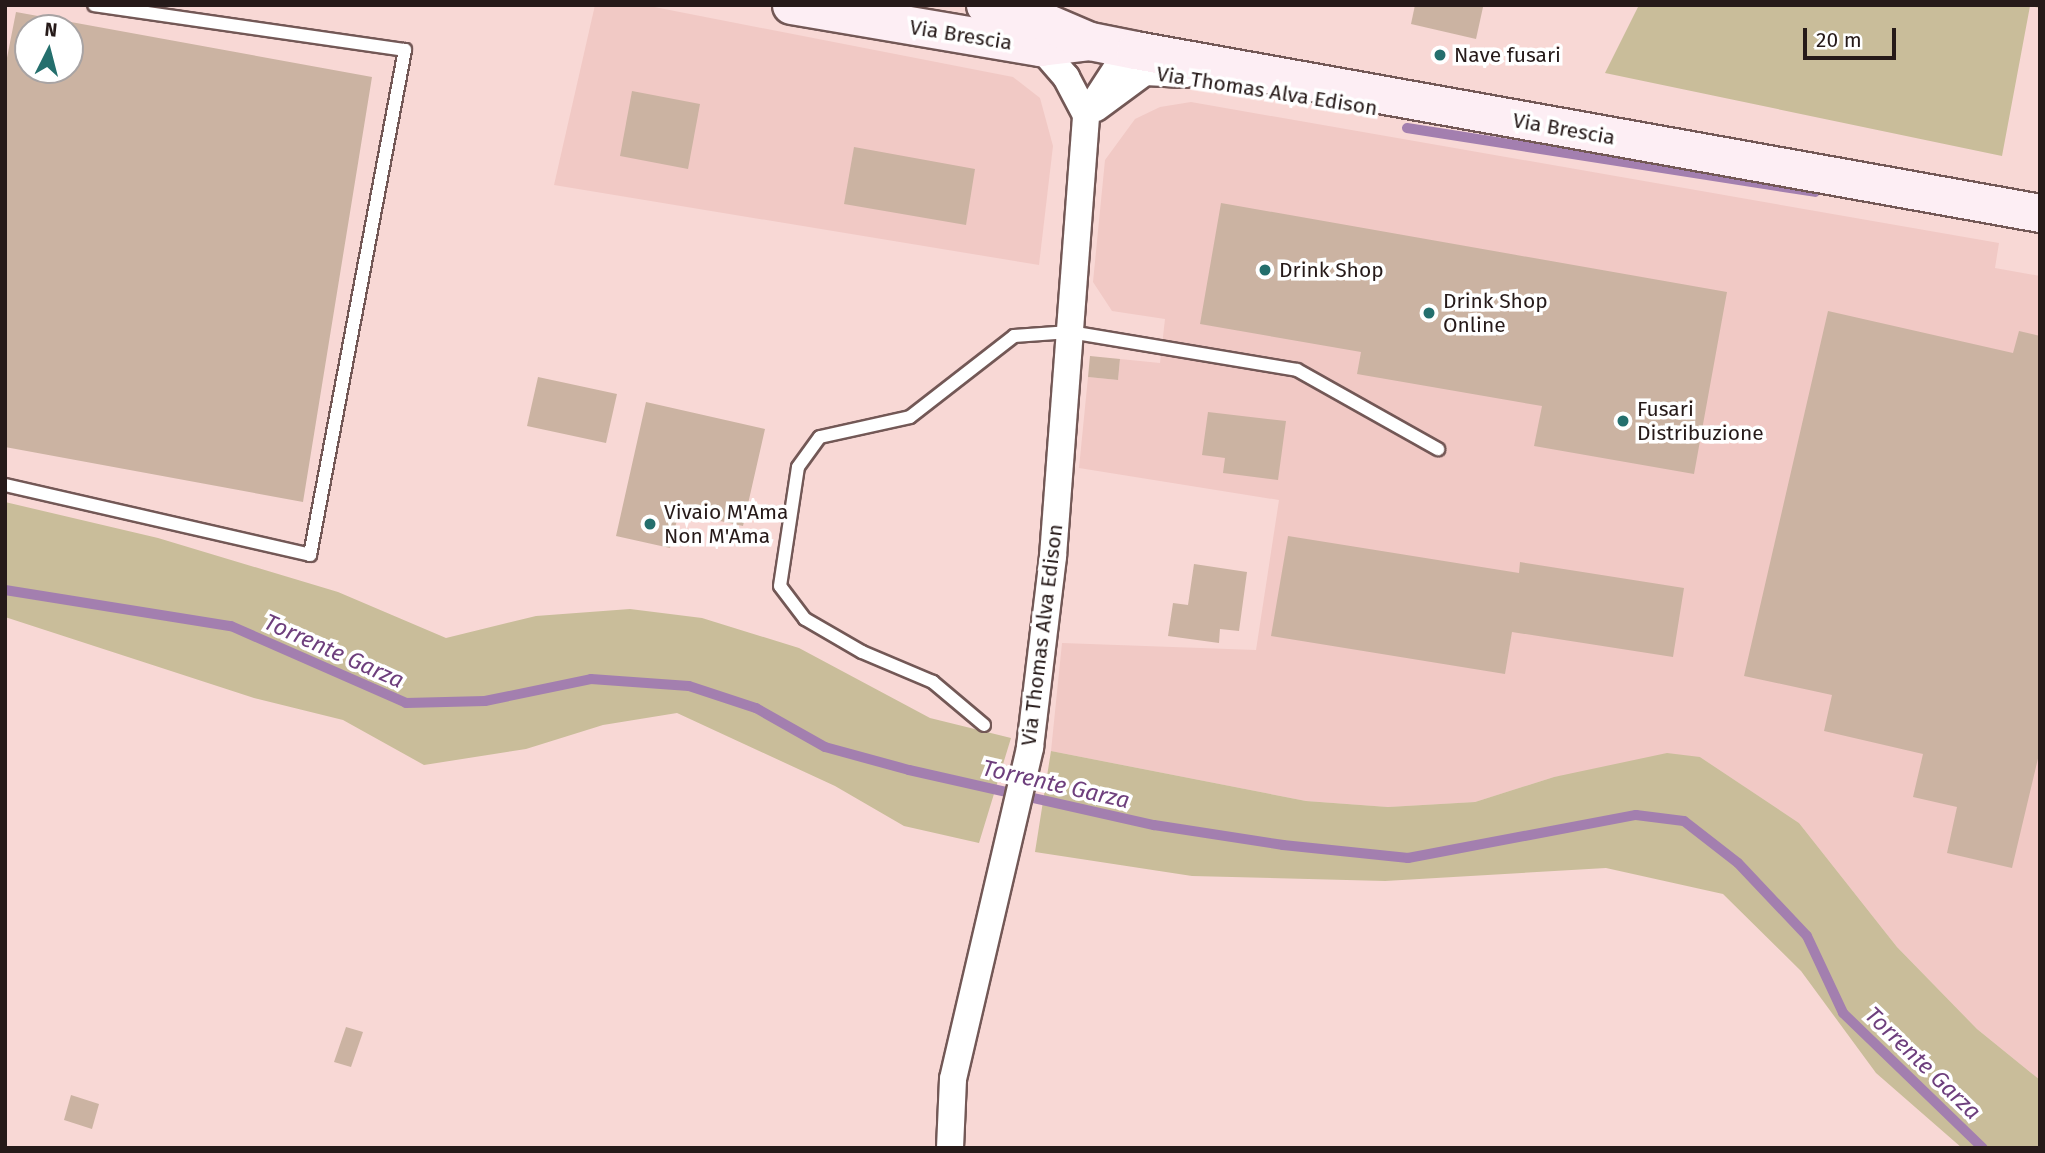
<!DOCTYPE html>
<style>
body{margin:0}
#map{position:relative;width:2045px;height:1153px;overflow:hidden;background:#f8d8d5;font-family:"Fira Sans",sans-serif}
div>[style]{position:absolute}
.built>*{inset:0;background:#f1c9c5}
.green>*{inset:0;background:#c9bd9a}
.stream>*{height:10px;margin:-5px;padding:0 5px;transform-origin:5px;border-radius:5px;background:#a37faf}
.building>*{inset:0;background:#cbb3a2}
.roads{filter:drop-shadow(2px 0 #735856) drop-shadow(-2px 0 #735856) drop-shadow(0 2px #735856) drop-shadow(0 -2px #735856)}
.service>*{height:12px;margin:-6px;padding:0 6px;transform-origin:6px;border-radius:6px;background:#fff}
.minor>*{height:26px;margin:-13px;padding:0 13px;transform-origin:13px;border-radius:13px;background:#fff}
.secondary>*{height:37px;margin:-18.5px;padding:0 18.5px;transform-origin:18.5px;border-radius:18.5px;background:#fdeef4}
.dots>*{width:19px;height:19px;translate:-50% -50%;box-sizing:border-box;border:4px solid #fff;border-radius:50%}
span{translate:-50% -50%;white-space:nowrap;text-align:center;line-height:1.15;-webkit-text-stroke:7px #fff;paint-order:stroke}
.street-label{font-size:21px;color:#261a19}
.poi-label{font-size:21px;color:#261a19}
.left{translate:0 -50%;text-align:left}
.water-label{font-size:23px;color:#6e3f7d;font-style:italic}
.frame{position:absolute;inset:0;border:7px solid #261a19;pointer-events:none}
.north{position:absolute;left:14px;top:14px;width:70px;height:70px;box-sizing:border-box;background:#fff;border:2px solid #a8a3a3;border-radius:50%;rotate:6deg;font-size:19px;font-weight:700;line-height:28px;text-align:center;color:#261a19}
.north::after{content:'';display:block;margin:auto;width:24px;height:32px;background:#246f6d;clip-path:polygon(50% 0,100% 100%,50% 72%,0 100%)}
.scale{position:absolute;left:1803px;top:28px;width:93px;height:32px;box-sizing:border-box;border:4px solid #261a19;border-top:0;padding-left:9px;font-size:21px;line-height:24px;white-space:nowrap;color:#261a19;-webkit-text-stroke:5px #fff;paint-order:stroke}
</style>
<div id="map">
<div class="built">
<i style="clip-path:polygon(595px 5px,644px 5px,1013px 77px,1040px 98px,1053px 146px,1039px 265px,554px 185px)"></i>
<i style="clip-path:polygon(1191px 102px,1999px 243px,1995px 268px,2040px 276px,2040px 1080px,1977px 1029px,1897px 947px,1799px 823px,1700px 757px,1554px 777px,1475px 802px,1388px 807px,1306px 801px,1051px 751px,1062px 643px,1256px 650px,1279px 500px,1079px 468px,1088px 377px,1118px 380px,1120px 359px,1160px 363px,1165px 319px,1112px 311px,1093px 282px,1105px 160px,1135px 119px,1160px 107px)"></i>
</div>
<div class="green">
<i style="clip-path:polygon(1639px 5px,2040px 5px,2040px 8px,2030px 6px,2002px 156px,1605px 73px)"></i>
<i style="clip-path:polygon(5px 502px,158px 538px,338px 592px,446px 638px,536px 616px,630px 609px,702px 618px,799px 648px,930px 718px,1011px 738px,979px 843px,904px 826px,835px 786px,677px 713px,603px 725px,526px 749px,424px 765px,343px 720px,254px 698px,5px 617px)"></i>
<i style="clip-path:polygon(1051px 751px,1306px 801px,1388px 807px,1475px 802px,1554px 777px,1667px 753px,1700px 757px,1799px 823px,1897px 947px,1977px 1029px,2040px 1080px,2040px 1148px,1962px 1148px,1876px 1073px,1801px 971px,1723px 894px,1606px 868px,1385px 881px,1192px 876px,1035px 852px)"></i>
</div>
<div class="stream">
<i style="left:1407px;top:128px;width:413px;rotate:8.9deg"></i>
<i style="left:5px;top:590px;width:229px;rotate:9.1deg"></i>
<i style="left:231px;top:626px;width:191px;rotate:23.7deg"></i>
<i style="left:406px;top:703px;width:79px;rotate:-1.5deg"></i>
<i style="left:485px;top:701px;width:108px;rotate:-11.7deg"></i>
<i style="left:591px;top:679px;width:98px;rotate:4.1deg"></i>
<i style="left:689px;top:686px;width:71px;rotate:18.2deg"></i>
<i style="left:756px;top:708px;width:79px;rotate:29.5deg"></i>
<i style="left:825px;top:747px;width:87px;rotate:15.3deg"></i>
<i style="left:909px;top:770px;width:251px;rotate:12.7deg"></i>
<i style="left:1154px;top:825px;width:131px;rotate:8.8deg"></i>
<i style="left:1283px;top:845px;width:126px;rotate:5.9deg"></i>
<i style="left:1408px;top:858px;width:232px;rotate:-10.7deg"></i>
<i style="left:1636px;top:815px;width:48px;rotate:7.1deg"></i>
<i style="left:1684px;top:821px;width:68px;rotate:37.9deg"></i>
<i style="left:1738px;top:863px;width:100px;rotate:46.6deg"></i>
<i style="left:1807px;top:936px;width:85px;rotate:64.9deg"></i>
<i style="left:1843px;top:1013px;width:194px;rotate:44deg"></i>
</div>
<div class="building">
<i style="clip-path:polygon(1415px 5px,1483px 7px,1476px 39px,1411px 24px)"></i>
<i style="clip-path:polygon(evenodd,16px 12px,372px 77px,303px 502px,5px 447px,5px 68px,16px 12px,28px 28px,70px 28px,70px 70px,28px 70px,28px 28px)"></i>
<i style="clip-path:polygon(632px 91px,700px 104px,688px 169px,620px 156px)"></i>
<i style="clip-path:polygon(854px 147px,975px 169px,966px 225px,844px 204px)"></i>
<i style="clip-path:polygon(1221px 203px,1727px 292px,1694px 474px,1534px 446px,1542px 406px,1357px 374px,1361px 352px,1200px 324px)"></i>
<i style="clip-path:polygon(1828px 311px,2013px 353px,2019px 331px,2040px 336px,2040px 750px,2012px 868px,1947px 853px,1957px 807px,1913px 797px,1923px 754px,1824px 731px,1832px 695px,1744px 676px)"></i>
<i style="clip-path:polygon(1090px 356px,1120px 359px,1118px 380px,1088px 377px)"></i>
<i style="clip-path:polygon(538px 377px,617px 394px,606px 443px,527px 426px)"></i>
<i style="clip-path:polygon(646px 402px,765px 429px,743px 526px,679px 512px,670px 548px,616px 536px)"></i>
<i style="clip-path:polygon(1208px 412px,1286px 421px,1278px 480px,1223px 473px,1225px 458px,1202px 455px)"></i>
<i style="clip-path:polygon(1288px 536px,1519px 573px,1520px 562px,1684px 588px,1673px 657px,1512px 632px,1505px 674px,1271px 636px)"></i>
<i style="clip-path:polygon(1194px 564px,1247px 572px,1239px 631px,1220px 629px,1219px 643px,1168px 636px,1173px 603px,1188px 605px)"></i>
<i style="clip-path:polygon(346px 1027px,363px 1032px,351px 1067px,334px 1062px)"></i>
<i style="clip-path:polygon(71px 1095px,99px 1104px,92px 1129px,64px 1120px)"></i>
</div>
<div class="roads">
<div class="service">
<i style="left:5px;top:485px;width:313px;rotate:12.9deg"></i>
<i style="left:310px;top:555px;width:514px;rotate:-79.35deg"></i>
<i style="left:405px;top:50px;width:314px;rotate:-171.8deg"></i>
<i style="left:984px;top:725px;width:67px;rotate:-139.9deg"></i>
<i style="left:933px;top:682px;width:77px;rotate:-157.1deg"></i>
<i style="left:862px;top:652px;width:66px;rotate:-149.9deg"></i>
<i style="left:805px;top:619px;width:41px;rotate:-127.1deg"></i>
<i style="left:780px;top:586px;width:120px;rotate:-81.4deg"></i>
<i style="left:798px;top:467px;width:37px;rotate:-54deg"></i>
<i style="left:820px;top:437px;width:92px;rotate:-12.5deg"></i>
<i style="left:910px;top:417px;width:132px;rotate:-37.9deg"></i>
<i style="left:1014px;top:336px;width:56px;rotate:-4.1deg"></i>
<i style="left:1070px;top:332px;width:230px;rotate:9.5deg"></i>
<i style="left:1297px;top:370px;width:162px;rotate:29.3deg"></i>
</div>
<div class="minor">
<i style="left:1040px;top:47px;width:40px;rotate:49deg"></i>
<i style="left:1066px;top:77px;width:43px;rotate:62.2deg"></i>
<i style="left:1096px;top:108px;width:61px;rotate:-36.3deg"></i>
<i style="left:1145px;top:72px;width:40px;rotate:2.9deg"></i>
<i style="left:950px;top:1148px;width:69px;rotate:-87.5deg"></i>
<i style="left:953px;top:1079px;width:341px;rotate:-76.9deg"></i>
<i style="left:1030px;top:747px;width:192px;rotate:-83.1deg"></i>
<i style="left:1053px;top:556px;width:442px;rotate:-85.7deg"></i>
<i style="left:1086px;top:115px;width:59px;rotate:-56.9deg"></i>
<i style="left:1118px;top:66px;width:23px;rotate:-43deg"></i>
</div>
<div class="secondary">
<i style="left:791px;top:5px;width:253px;rotate:9.6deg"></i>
<i style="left:1040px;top:47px;width:49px;rotate:-7deg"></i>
<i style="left:985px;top:5px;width:53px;rotate:14.3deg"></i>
<i style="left:1036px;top:18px;width:59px;rotate:23.1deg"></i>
<i style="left:1090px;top:41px;width:46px;rotate:11.3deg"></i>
<i style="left:1135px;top:50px;width:920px;rotate:10.21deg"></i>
</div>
</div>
<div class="dots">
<i style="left:1440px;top:55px;background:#246f6d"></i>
<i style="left:1265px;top:270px;background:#246f6d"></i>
<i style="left:1429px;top:313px;background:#246f6d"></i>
<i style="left:1623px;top:421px;background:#246f6d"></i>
<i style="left:650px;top:524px;background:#246f6d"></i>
</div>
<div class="street-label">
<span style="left:961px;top:35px;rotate:9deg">Via Brescia</span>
<span style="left:1267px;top:91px;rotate:9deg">Via Thomas Alva Edison</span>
<span style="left:1564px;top:129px;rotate:10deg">Via Brescia</span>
<span style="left:1042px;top:635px;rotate:-83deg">Via Thomas Alva Edison</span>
</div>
<div class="poi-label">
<span class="left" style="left:1454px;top:55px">Nave fusari</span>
<span class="left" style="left:1279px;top:270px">Drink Shop</span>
<span class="left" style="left:1443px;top:313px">Drink Shop<br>Online</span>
<span class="left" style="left:1637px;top:421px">Fusari<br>Distribuzione</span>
<span class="left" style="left:664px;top:524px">Vivaio M'Ama<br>Non M'Ama</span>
</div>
<div class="water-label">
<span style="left:334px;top:651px;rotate:24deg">Torrente Garza</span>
<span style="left:1056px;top:784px;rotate:13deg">Torrente Garza</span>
<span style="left:1923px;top:1063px;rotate:44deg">Torrente Garza</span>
</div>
<div class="frame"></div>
<div class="north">N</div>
<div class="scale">20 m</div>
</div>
